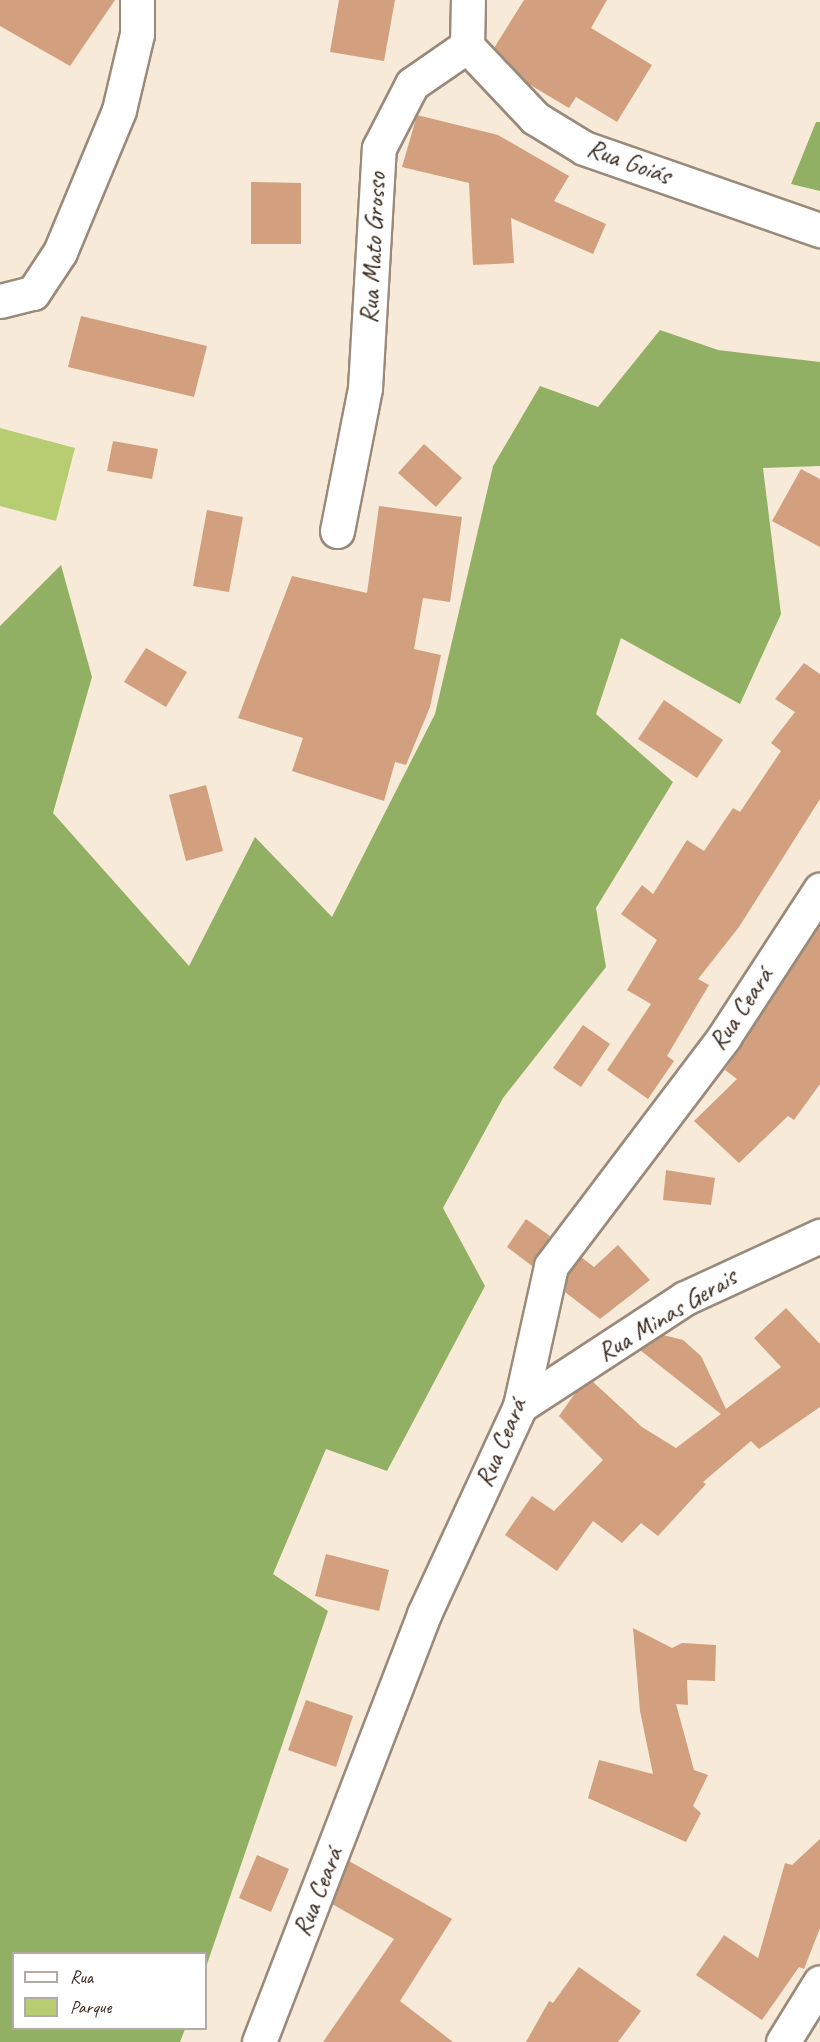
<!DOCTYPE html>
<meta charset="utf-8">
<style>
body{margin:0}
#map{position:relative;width:820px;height:2042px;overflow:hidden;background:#f8ead8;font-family:Caveat,sans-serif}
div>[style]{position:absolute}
.green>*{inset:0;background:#b8cd71}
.forest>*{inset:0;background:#92b063}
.building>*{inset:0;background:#d2a07e}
.roads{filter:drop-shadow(2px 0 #9a8a7b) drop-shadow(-2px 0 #9a8a7b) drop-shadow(0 2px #9a8a7b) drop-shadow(0 -2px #9a8a7b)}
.minor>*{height:33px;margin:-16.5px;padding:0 16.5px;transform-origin:16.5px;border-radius:16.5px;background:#fff}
span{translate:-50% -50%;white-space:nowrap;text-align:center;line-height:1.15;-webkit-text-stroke:4.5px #fff;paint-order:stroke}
.street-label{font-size:26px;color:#3b2a1e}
.legend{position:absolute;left:12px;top:1952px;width:195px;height:78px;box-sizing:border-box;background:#fff;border:2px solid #b1aaa5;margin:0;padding:8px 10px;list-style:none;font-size:18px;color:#3b2a1e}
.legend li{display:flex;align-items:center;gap:12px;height:30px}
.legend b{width:30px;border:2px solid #b1aaa5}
</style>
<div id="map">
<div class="green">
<i style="clip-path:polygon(0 428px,75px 448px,56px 521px,0 506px)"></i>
</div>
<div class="forest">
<i style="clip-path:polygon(816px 122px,820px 122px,820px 191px,791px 184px)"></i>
<i style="clip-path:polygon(660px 330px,718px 350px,820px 362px,820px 466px,763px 468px,781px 614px,740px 704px,621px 638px,596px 714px,673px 782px,596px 908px,606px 967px,503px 1098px,443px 1208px,485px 1286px,387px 1471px,326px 1449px,273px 1574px,328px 1611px,206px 1967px,206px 1954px,14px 1954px,14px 2028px,185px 2029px,180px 2042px,0 2042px,0 626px,61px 565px,92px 677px,53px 813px,189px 966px,255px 837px,332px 917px,435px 714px,493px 466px,540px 386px,598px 407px)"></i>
</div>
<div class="building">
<i style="clip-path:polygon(0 0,115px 0,70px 66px,0 26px)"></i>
<i style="clip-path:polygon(339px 0,395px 0,384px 61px,330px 52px)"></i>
<i style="clip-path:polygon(524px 0,607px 0,591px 28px,652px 65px,617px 122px,576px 97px,569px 108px,527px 83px,494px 48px)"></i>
<i style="clip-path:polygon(417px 115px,498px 135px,569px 176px,554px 201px,606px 224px,593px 254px,511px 218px,514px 263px,473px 265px,469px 183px,402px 167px)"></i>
<i style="clip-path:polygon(251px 182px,301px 183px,301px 244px,251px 244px)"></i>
<i style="clip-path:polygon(81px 316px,207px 346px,194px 397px,68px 367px)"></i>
<i style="clip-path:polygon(113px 441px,158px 449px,152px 479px,107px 471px)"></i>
<i style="clip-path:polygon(424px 444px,462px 478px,436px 507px,398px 473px)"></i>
<i style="clip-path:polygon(801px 469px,820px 479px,820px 547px,772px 521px)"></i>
<i style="clip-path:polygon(379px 506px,462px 517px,450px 602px,423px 598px,414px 649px,441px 655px,430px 707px,406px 765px,395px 762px,384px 801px,292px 771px,303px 738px,238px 718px,292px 576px,367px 593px)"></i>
<i style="clip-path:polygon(207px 510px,243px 517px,229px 592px,193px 586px)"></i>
<i style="clip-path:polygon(146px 648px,187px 672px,166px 707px,124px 682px)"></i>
<i style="clip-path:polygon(804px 663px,820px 674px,820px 799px,739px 927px,698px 979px,709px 985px,667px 1056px,674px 1061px,648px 1099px,607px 1070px,651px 1004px,627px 990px,657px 940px,621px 914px,642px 885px,653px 894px,687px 840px,704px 851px,733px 808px,740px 812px,781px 751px,771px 743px,795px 712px,775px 699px)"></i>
<i style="clip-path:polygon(664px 700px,723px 740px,697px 778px,638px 739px)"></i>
<i style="clip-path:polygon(206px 785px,223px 851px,186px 861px,169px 795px)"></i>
<i style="clip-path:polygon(820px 924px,820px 1084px,794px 1120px,788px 1116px,739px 1163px,694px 1121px,737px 1079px,725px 1070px)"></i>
<i style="clip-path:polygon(583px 1025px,610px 1044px,581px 1087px,553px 1068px)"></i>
<i style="clip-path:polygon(666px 1170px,715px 1178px,711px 1205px,663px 1200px)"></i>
<i style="clip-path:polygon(526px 1219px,550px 1236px,532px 1266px,507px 1247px)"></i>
<i style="clip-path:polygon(618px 1245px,650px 1280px,600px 1319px,565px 1292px,568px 1274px,581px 1257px,594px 1267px)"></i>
<i style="clip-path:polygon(786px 1308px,820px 1344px,820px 1407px,759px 1449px,751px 1441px,703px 1482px,706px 1484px,658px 1536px,641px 1523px,622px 1543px,593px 1521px,557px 1571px,505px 1535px,532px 1496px,554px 1511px,603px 1460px,559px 1416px,576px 1392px,592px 1381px,642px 1427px,676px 1448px,721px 1414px,640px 1350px,663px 1335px,683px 1340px,701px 1356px,726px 1409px,781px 1367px,754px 1338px)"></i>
<i style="clip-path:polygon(326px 1554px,389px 1570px,379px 1611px,315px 1596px)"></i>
<i style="clip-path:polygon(633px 1628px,672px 1648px,682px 1643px,716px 1645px,715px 1681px,687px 1680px,688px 1705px,676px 1704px,694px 1770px,708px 1775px,693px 1806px,701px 1813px,686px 1842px,588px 1798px,599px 1760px,653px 1774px,640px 1711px)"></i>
<i style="clip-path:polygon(306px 1700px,353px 1716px,336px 1767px,288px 1750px)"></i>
<i style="clip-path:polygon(820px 1839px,820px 1928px,804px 1969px,799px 1967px,762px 2020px,696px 1975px,724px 1935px,758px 1958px,785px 1863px,792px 1865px)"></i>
<i style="clip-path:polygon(257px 1855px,289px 1869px,271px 1912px,239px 1898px)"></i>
<i style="clip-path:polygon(349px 1861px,452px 1919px,400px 2001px,453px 2042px,323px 2042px,394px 1939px,332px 1904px)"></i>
<i style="clip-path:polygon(579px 1967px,641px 2011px,618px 2042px,526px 2042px,549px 2001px,553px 2003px)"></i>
</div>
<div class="roads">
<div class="minor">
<i style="left:467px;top:46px;width:99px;rotate:46.6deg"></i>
<i style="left:535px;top:118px;width:57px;rotate:31.5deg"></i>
<i style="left:584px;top:148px;width:250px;rotate:19.2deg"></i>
<i style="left:467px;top:46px;width:46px;rotate:-88.8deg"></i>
<i style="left:0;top:301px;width:34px;rotate:-14deg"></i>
<i style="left:33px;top:293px;width:49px;rotate:-56.6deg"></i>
<i style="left:60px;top:252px;width:154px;rotate:-67.4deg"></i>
<i style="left:119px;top:110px;width:78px;rotate:-76.7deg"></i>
<i style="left:137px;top:34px;width:34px;rotate:-90deg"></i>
<i style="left:337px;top:531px;width:146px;rotate:-78.9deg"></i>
<i style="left:365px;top:388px;width:240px;rotate:-86.7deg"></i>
<i style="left:379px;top:148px;width:72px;rotate:-62.7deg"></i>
<i style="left:412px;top:84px;width:67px;rotate:-34.6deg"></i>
<i style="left:520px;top:1406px;width:197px;rotate:-33.2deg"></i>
<i style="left:685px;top:1298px;width:149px;rotate:-24.7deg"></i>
<i style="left:259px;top:2042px;width:459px;rotate:-68.9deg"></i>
<i style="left:424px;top:1614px;width:229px;rotate:-65.2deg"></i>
<i style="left:520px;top:1406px;width:143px;rotate:-77.5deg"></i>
<i style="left:551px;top:1266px;width:287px;rotate:-52.9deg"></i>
<i style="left:724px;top:1037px;width:176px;rotate:-56.9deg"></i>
<i style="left:783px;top:2042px;width:70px;rotate:-58.3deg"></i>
</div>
</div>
<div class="street-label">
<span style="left:629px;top:162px;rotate:20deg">Rua Goiás</span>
<span style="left:373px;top:248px;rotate:-87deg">Rua Mato Grosso</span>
<span style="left:741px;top:1009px;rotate:-56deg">Rua Ceará</span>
<span style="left:667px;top:1315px;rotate:-31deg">Rua Minas Gerais</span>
<span style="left:501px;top:1443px;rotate:-67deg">Rua Ceará</span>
<span style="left:318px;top:1892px;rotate:-68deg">Rua Ceará</span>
</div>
<ul class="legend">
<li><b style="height:8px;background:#fff"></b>Rua</li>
<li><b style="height:16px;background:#b8cd71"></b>Parque</li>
</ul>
</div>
